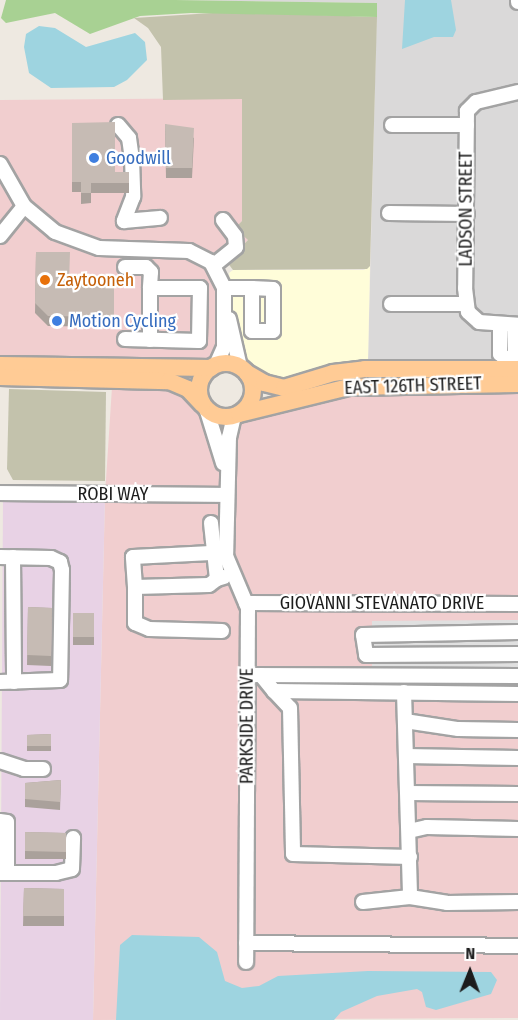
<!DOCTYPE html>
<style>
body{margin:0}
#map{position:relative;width:518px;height:1020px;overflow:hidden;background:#eee9e1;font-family:"Fira Sans Condensed",sans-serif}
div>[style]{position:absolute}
.residential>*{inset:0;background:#dad9d9}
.commercial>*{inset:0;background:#f1cecf}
.industrial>*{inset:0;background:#e8d2e5}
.education>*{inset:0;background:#fffdd9}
.construction>*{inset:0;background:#c3c2ac}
.forest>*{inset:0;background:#a8d193}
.parking>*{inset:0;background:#e0e0e0}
.water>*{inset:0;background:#9ed4e0}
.roads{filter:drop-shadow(2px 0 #a3a3a3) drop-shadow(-2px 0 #a3a3a3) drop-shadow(0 2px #a3a3a3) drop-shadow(0 -2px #a3a3a3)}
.minor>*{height:14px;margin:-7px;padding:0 7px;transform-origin:7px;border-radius:7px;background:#fff}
.major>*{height:16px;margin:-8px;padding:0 8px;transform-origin:8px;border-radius:8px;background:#ffcb95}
.major>.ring{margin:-8px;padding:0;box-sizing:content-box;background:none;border:16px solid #ffcb95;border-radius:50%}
.wall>*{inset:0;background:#aaa19b}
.building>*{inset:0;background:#c6bbb4}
.dots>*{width:16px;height:16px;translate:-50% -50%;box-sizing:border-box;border:3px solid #fff;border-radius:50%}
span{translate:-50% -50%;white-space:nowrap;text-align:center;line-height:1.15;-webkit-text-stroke:4.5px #fff;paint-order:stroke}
.shop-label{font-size:18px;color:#366cbe}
.left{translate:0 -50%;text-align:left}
.street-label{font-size:18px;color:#1c1c1c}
.food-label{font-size:18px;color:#c56008}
.north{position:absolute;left:440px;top:942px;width:60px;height:60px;-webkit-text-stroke:4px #fff;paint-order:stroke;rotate:1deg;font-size:16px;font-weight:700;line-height:24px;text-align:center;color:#1c1c1c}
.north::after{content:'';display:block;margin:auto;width:21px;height:27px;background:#1c1c1c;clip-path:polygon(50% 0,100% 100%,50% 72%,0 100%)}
</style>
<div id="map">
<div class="residential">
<i style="clip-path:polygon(175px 0,518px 0,518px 363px,368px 361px,377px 3px)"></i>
</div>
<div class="commercial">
<i style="clip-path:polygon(242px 98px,242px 221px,238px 226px,248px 240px,227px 262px,217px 279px,220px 342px,211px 360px,0 356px,0 100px)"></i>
<i style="clip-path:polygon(112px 387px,174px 388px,187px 395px,199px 411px,224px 423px,242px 422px,336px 394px,518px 389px,518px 1018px,93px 1020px,105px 495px)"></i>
</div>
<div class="industrial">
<i style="clip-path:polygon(105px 495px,93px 1020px,0 1020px,3px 499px)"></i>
</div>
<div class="education">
<i style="clip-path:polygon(370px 266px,368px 361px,285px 380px,253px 369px,245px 359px,235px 329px,229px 273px,233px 270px,364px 270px)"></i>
</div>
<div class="construction">
<i style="clip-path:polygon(228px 12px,377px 17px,370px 266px,367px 269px,233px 270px,227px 262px,248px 240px,235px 228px,242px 221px,242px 99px,163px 100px,161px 47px,148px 28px,134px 18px)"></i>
<i style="clip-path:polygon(9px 389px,106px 392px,105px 481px,13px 480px,7px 469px)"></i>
</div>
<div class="forest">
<i style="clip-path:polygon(6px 0,175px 0,377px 3px,377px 17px,191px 13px,140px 16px,90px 34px,55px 13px,6px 23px,1px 18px)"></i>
</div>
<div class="parking">
<i style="clip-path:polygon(518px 620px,518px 668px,372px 668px,372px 621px)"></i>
</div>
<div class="water">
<i style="clip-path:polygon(405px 0,451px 0,456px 30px,453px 37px,434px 37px,402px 49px)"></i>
<i style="clip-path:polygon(39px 26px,55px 28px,86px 47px,135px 33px,145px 42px,147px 60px,127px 80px,114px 87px,51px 88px,29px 73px,24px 47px,26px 34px)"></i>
<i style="clip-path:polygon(132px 935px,199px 937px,217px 952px,225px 981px,242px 988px,259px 986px,278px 976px,368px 971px,491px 972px,497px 980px,491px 994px,436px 1010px,426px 1007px,422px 992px,417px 989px,377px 996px,341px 1012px,334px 1020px,116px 1020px,120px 945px)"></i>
</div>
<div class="roads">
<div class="minor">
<i style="left:518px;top:0;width:2px;rotate:90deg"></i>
<i style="left:518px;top:92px;width:43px;rotate:166.6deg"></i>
<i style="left:476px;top:102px;width:13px;rotate:135deg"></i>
<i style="left:467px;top:111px;width:177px;rotate:90.6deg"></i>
<i style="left:465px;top:288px;width:24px;rotate:83deg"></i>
<i style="left:468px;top:312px;width:15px;rotate:42deg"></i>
<i style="left:479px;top:322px;width:39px;rotate:4deg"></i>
<i style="left:118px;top:125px;width:17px;rotate:50deg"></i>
<i style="left:129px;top:138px;width:21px;rotate:82deg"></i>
<i style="left:132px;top:159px;width:38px;rotate:88deg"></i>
<i style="left:133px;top:197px;width:26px;rotate:111deg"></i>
<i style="left:124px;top:221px;width:36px;rotate:-5deg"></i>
<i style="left:392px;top:125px;width:75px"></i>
<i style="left:0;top:164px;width:48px;rotate:60.3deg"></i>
<i style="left:24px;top:206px;width:40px;rotate:40deg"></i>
<i style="left:55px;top:232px;width:47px;rotate:20deg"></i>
<i style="left:99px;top:248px;width:90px;rotate:1.9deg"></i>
<i style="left:189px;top:251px;width:25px;rotate:27deg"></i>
<i style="left:211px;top:262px;width:29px;rotate:63deg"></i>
<i style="left:224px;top:288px;width:59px;rotate:90deg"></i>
<i style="left:224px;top:347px;width:20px;rotate:114deg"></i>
<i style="left:389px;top:213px;width:78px;rotate:0.7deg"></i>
<i style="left:0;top:236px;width:38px;rotate:-51deg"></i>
<i style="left:214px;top:265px;width:28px;rotate:-39deg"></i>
<i style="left:236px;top:247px;width:11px;rotate:-95deg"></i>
<i style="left:235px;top:236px;width:20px;rotate:-127deg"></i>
<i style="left:125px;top:267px;width:21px"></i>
<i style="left:146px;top:267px;width:7px;rotate:45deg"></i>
<i style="left:151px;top:272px;width:16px;rotate:94deg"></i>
<i style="left:150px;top:288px;width:50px"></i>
<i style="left:200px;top:288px;width:53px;rotate:91.1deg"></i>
<i style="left:199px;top:341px;width:74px;rotate:-178.5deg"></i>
<i style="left:224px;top:288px;width:28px"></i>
<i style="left:252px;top:288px;width:21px;rotate:3deg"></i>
<i style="left:273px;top:289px;width:42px;rotate:90deg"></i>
<i style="left:273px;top:331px;width:21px;rotate:180deg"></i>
<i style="left:252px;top:331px;width:43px;rotate:-90deg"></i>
<i style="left:391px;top:304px;width:75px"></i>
<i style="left:229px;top:319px;width:49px;rotate:77.1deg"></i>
<i style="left:500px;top:325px;width:29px;rotate:90deg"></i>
<i style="left:500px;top:354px;width:10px;rotate:37deg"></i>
<i style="left:150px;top:340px;width:52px;rotate:-90deg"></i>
<i style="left:508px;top:360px;width:9px;rotate:-41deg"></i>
<i style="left:515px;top:354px;width:29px;rotate:-92deg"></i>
<i style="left:206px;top:408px;width:58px;rotate:72.8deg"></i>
<i style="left:234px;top:416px;width:22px;rotate:103deg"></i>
<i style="left:229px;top:437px;width:119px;rotate:91.4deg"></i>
<i style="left:226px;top:556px;width:56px;rotate:67.1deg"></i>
<i style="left:248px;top:608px;width:354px;rotate:90.3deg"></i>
<i style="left:0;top:493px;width:227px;rotate:0.5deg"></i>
<i style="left:211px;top:523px;width:56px;rotate:83.9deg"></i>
<i style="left:217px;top:579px;width:7px;rotate:-16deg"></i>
<i style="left:0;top:557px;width:51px;rotate:1.1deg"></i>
<i style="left:51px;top:558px;width:10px;rotate:24deg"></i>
<i style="left:60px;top:562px;width:8px;rotate:76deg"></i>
<i style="left:62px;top:570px;width:110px;rotate:91deg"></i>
<i style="left:60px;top:680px;width:60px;rotate:178.1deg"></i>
<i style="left:13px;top:557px;width:125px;rotate:89.5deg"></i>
<i style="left:217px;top:579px;width:10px;rotate:143deg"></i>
<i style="left:209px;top:585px;width:74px;rotate:178.5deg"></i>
<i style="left:135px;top:587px;width:36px;rotate:90deg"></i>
<i style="left:135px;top:623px;width:15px;rotate:23deg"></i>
<i style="left:149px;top:629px;width:73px;rotate:1.6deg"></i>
<i style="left:135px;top:587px;width:30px;rotate:-94deg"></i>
<i style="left:133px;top:557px;width:78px;rotate:-2.9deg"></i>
<i style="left:246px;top:603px;width:272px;rotate:0.2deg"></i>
<i style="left:518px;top:632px;width:155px;rotate:178.9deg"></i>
<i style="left:363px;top:635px;width:20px;rotate:81deg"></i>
<i style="left:366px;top:655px;width:152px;rotate:-0.4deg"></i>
<i style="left:248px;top:675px;width:270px;rotate:0.2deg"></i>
<i style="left:261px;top:675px;width:21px;rotate:51deg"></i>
<i style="left:274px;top:691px;width:244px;rotate:0.7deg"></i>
<i style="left:274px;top:691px;width:23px;rotate:47deg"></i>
<i style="left:290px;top:708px;width:146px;rotate:88.8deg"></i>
<i style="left:293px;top:854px;width:117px;rotate:1.5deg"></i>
<i style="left:404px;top:692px;width:205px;rotate:88.3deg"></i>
<i style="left:405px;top:721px;width:54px;rotate:8.6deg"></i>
<i style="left:458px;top:729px;width:60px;rotate:1deg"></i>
<i style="left:406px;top:756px;width:112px;rotate:1deg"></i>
<i style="left:0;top:761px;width:25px;rotate:18deg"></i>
<i style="left:24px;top:769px;width:19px"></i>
<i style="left:408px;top:793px;width:110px;rotate:0.5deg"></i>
<i style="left:0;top:821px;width:7px;rotate:8deg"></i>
<i style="left:7px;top:822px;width:51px;rotate:90deg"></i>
<i style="left:409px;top:831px;width:18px;rotate:-13deg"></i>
<i style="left:427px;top:827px;width:91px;rotate:1.3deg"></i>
<i style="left:0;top:873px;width:56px"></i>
<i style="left:56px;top:873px;width:16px;rotate:-14deg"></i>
<i style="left:72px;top:869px;width:31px;rotate:-88deg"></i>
<i style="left:363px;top:902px;width:47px;rotate:-6.1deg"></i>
<i style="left:410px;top:897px;width:37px;rotate:9deg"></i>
<i style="left:447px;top:903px;width:71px;rotate:-0.8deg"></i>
<i style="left:246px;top:943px;width:272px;rotate:0.6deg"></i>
</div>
<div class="major">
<i class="ring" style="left:199px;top:363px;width:38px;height:38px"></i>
<i style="left:0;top:365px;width:211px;rotate:0.8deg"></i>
<i style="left:247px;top:373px;width:20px;rotate:30deg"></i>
<i style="left:264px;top:383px;width:21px;rotate:14deg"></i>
<i style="left:284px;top:388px;width:51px;rotate:-17deg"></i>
<i style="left:333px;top:373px;width:32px;rotate:-7deg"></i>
<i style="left:365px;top:369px;width:153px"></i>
<i style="left:0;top:377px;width:169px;rotate:1.4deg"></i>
<i style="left:169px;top:381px;width:21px;rotate:23deg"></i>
<i style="left:188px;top:389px;width:21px;rotate:47deg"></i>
<i style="left:239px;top:414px;width:113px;rotate:-13.8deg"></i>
<i style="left:349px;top:387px;width:169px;rotate:-1deg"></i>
</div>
</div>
<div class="wall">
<i style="clip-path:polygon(72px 123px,115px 172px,129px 172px,129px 193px,91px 193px,91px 203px,81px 204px,81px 192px,72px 192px)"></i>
<i style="clip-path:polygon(165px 124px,194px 138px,192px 178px,166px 178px)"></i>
<i style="clip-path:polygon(36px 252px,69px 284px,114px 285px,114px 327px,48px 326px,35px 313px)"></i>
<i style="clip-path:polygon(28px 607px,52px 608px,51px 666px,27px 665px)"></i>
<i style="clip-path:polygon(73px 613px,94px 613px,94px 645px,73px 645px)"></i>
<i style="clip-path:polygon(51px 734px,51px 751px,27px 751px,27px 735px)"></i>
<i style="clip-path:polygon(61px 780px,60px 810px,25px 807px,25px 783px)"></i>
<i style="clip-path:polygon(25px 832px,66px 833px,66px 859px,25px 859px)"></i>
<i style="clip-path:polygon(24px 888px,64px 889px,64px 926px,23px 926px)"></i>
</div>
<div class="building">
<i style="clip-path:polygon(115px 122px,115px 172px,129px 172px,129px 183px,91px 183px,91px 193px,81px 193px,81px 182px,72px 182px,72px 123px)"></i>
<i style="clip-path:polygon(165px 124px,194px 128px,192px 168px,166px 168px)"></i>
<i style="clip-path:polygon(36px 252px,70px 252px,69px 284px,114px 285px,114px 317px,48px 316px,35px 303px)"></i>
<i style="clip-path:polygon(28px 607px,52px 608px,51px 656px,27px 655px)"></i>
<i style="clip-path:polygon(73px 613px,94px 613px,94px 637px,73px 637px)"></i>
<i style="clip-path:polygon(51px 734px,51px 746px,27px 746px,27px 735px)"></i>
<i style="clip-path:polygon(61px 780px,60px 802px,25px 799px,25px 783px)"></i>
<i style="clip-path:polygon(25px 832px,66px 833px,66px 852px,25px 851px)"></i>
<i style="clip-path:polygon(24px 888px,64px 889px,64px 916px,23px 916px)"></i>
</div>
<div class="dots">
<i style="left:94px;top:158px;background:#3f7fe0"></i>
<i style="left:45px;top:280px;background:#e8710a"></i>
<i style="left:57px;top:321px;background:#3f7fe0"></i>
</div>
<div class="shop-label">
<span class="left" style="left:106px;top:158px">Goodwill</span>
<span class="left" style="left:69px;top:321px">Motion Cycling</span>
</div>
<div class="street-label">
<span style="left:466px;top:209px;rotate:-90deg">LADSON STREET</span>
<span style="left:413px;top:386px;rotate:-2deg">EAST 126TH STREET</span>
<span style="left:113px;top:494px">ROBI WAY</span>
<span style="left:382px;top:603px">GIOVANNI STEVANATO DRIVE</span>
<span style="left:247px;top:726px;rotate:-90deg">PARKSIDE DRIVE</span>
</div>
<div class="food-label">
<span class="left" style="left:57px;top:280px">Zaytooneh</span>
</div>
<div class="north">N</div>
</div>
